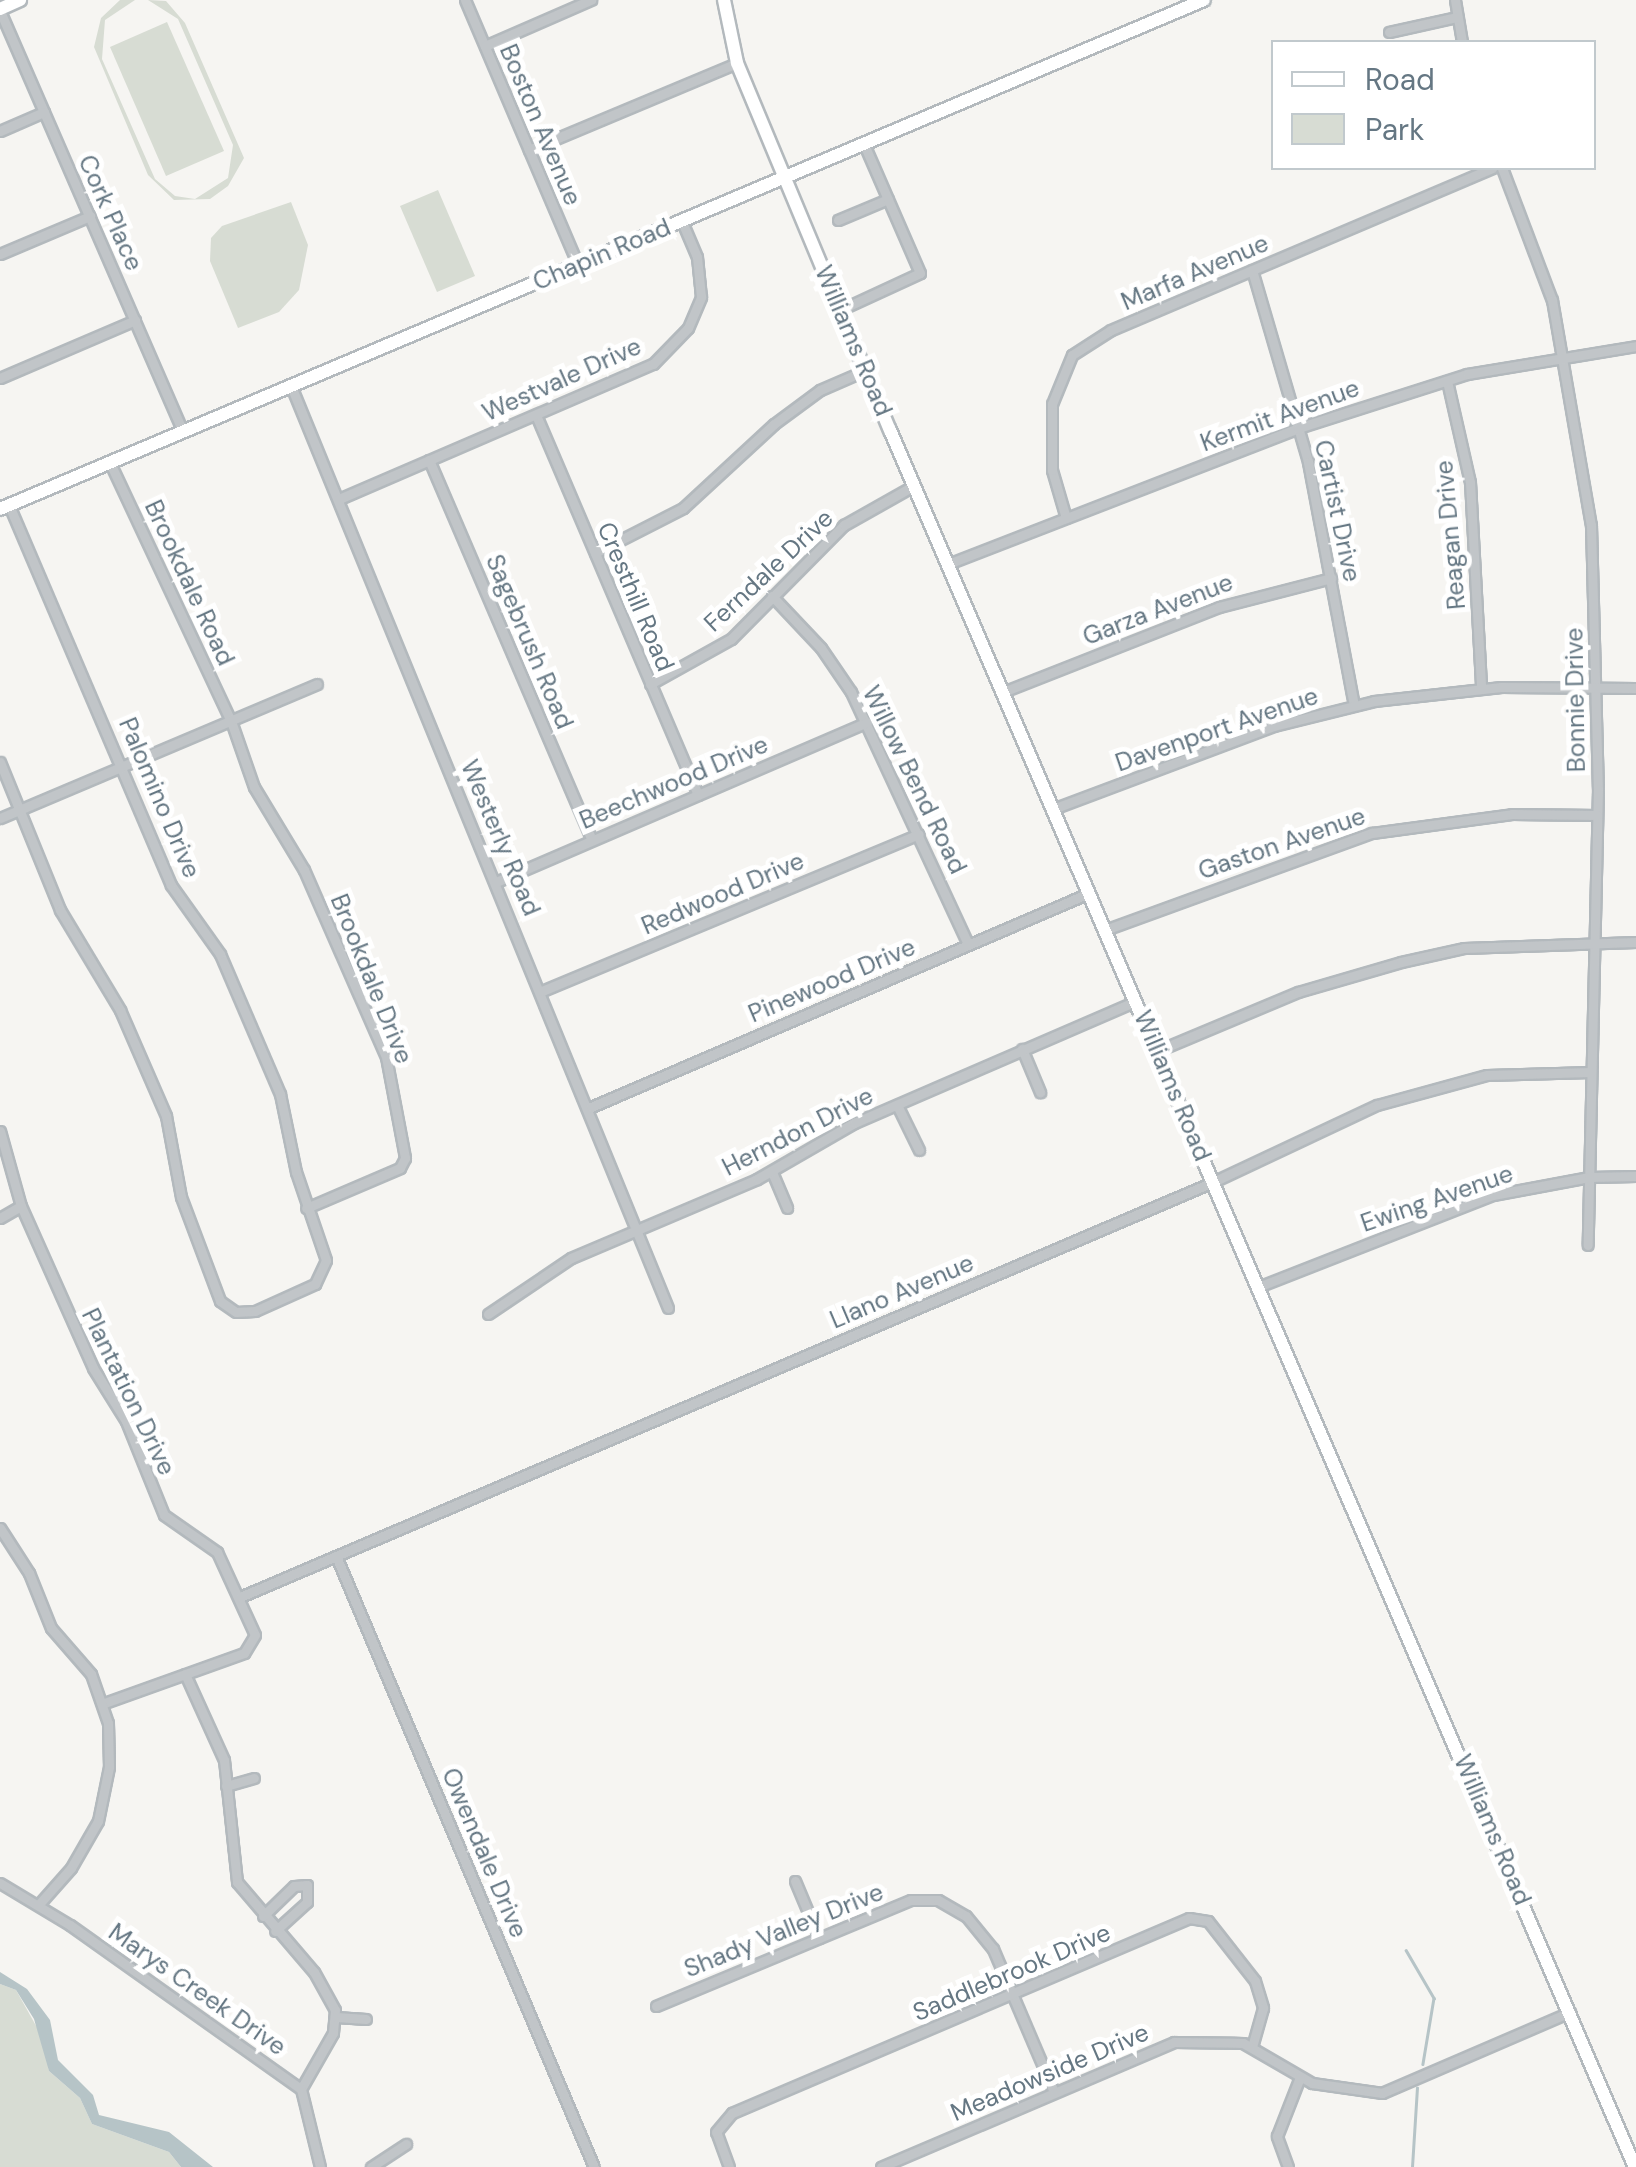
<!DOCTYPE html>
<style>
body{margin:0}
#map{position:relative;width:1636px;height:2167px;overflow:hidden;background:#f6f5f2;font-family:"DM Sans",sans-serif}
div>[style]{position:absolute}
.green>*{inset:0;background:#d7dcd3}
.water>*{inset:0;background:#b6c4c7}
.stream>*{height:2.5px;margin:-1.25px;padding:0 1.25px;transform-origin:1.25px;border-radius:1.25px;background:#b6c4c7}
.roads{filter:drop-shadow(2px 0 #b3b9bd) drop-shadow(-2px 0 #b3b9bd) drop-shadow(0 2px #b3b9bd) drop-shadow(0 -2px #b3b9bd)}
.street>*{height:9px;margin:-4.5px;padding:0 4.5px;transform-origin:4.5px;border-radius:4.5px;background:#c1c5c8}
.secondary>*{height:12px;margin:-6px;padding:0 6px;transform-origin:6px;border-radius:6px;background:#fff}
span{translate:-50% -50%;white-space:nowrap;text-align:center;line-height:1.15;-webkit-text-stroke:10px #fff;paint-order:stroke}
.street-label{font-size:25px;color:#657783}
.legend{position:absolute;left:1271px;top:40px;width:325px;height:130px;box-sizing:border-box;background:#fff;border:2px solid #c1c9cd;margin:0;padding:12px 18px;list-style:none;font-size:30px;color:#657783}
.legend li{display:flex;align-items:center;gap:20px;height:50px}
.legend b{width:50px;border:2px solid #c1c9cd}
</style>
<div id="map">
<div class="green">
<i style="clip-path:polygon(120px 0,135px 0,105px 20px,102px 59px,155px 179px,175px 196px,195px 199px,228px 178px,233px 145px,178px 19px,148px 0,166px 1px,185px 23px,244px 158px,228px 186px,210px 199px,174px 200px,148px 175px,94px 47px,101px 18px)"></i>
<i style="clip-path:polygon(167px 22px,224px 151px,166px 176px,110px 47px)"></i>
<i style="clip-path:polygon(438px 190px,475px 276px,437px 292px,400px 206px)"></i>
<i style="clip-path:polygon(291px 202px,308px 245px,299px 290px,279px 312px,238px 328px,210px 261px,211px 238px,222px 226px)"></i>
<i style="clip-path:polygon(0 1984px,16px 1990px,44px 2040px,49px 2071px,80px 2098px,92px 2124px,169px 2152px,181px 2167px,0 2167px)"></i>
</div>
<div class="water">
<i style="clip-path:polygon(0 1972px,27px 1989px,50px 2020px,58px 2060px,93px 2095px,99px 2115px,169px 2132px,213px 2167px,181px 2167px,169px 2152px,92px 2124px,80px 2098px,49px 2071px,34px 2019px,16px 1990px,0 1984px)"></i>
</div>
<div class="stream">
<i style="left:1406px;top:1950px;width:56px;rotate:59.7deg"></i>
<i style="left:1434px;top:1998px;width:67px;rotate:99.5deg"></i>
<i style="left:1412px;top:2167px;width:79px;rotate:-86.4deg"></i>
</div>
<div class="roads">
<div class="street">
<i style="left:465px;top:0;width:288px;rotate:66.9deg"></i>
<i style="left:1455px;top:0;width:43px;rotate:80.5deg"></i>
<i style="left:0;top:11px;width:458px;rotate:66.5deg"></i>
<i style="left:1389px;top:32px;width:70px;rotate:-12.4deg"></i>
<i style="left:485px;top:46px;width:116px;rotate:-23.5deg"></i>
<i style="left:0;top:131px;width:48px;rotate:-23.4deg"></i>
<i style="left:529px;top:150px;width:225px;rotate:-22.7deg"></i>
<i style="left:1502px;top:168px;width:141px;rotate:69.3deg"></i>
<i style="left:1552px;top:300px;width:228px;rotate:80.2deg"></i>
<i style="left:1591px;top:525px;width:264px;rotate:88.5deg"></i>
<i style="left:1598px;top:789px;width:456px;rotate:91.3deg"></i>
<i style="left:838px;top:220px;width:54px;rotate:-22.8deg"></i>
<i style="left:0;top:254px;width:98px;rotate:-22.9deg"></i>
<i style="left:1252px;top:270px;width:200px;rotate:73.7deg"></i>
<i style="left:1308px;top:462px;width:247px;rotate:79.3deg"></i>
<i style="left:840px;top:310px;width:88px;rotate:-24.8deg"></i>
<i style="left:920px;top:273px;width:141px;rotate:-113.5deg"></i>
<i style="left:0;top:378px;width:147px;rotate:-23.2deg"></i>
<i style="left:1447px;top:381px;width:104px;rotate:77.2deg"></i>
<i style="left:1470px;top:482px;width:206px;rotate:86.9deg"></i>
<i style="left:291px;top:386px;width:996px;rotate:67.76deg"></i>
<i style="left:536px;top:415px;width:413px;rotate:66.9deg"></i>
<i style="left:429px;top:460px;width:413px;rotate:66.8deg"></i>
<i style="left:110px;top:463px;width:285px;rotate:64.9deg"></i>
<i style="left:231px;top:721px;width:70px;rotate:70.8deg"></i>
<i style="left:254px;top:787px;width:97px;rotate:58.9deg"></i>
<i style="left:304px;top:870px;width:204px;rotate:66.3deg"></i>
<i style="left:386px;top:1057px;width:103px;rotate:79.3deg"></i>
<i style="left:405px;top:1158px;width:11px;rotate:117deg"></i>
<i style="left:400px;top:1168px;width:102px;rotate:156.9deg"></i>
<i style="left:339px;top:499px;width:342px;rotate:-23.3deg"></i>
<i style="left:653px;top:364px;width:50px;rotate:-45.8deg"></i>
<i style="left:688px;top:328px;width:34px;rotate:-67deg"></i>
<i style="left:701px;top:297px;width:40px;rotate:-95.7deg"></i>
<i style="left:697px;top:257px;width:38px;rotate:-113deg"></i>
<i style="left:1066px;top:518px;width:50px;rotate:-106.3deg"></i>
<i style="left:1052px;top:470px;width:66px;rotate:-90deg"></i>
<i style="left:1052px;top:404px;width:53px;rotate:-67.8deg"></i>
<i style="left:1072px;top:355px;width:46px;rotate:-32.7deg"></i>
<i style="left:1111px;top:330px;width:414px;rotate:-23deg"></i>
<i style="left:595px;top:553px;width:99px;rotate:-27.1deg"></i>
<i style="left:683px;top:508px;width:124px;rotate:-42.7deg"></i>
<i style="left:774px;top:424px;width:57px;rotate:-36.5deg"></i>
<i style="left:820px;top:390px;width:50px;rotate:-23.5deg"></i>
<i style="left:948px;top:564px;width:375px;rotate:-21.2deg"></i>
<i style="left:1298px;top:428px;width:177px;rotate:-17.7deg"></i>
<i style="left:1467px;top:374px;width:171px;rotate:-9.4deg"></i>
<i style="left:772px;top:596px;width:71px;rotate:46.7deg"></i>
<i style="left:821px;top:648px;width:53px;rotate:55.7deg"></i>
<i style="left:851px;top:692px;width:278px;rotate:65.1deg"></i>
<i style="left:650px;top:684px;width:93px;rotate:-29.1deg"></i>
<i style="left:731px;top:639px;width:161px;rotate:-45.3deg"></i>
<i style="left:844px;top:525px;width:81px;rotate:-29.4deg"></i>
<i style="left:1003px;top:692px;width:232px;rotate:-21.5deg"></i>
<i style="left:1219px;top:607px;width:116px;rotate:-14.5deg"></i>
<i style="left:0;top:762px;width:160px;rotate:67.9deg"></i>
<i style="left:60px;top:910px;width:117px;rotate:59deg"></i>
<i style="left:120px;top:1010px;width:116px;rotate:66.5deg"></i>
<i style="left:166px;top:1116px;width:82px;rotate:79.5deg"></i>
<i style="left:181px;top:1197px;width:111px;rotate:69.4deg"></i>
<i style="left:220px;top:1301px;width:19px;rotate:35deg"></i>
<i style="left:236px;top:1312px;width:19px;rotate:-3deg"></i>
<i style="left:255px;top:1311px;width:66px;rotate:-24.2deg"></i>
<i style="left:315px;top:1284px;width:26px;rotate:-65deg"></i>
<i style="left:326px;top:1260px;width:93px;rotate:-108.8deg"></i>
<i style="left:296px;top:1172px;width:80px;rotate:-101.6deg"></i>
<i style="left:280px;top:1094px;width:152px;rotate:-113.2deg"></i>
<i style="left:220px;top:954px;width:85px;rotate:-125.4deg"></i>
<i style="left:171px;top:885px;width:413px;rotate:-113.1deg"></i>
<i style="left:1053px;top:809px;width:236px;rotate:-20.6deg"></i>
<i style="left:1274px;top:726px;width:103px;rotate:-14deg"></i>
<i style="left:1374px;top:701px;width:128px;rotate:-6.3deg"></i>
<i style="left:1501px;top:687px;width:135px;rotate:0.4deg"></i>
<i style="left:0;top:818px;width:344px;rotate:-22.9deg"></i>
<i style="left:496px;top:882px;width:404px;rotate:-23.3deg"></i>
<i style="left:1105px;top:930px;width:284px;rotate:-20deg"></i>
<i style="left:1372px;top:833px;width:141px;rotate:-7.7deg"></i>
<i style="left:1512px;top:814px;width:85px;rotate:0.7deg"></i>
<i style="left:542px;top:991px;width:408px;rotate:-22.6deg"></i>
<i style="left:1022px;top:1049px;width:47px;rotate:67.3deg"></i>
<i style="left:1157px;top:1051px;width:153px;rotate:-22.7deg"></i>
<i style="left:1298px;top:992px;width:107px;rotate:-16.2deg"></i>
<i style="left:1401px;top:962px;width:65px;rotate:-12.5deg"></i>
<i style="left:1464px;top:948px;width:172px;rotate:-2deg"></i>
<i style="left:897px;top:1105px;width:50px;rotate:63.9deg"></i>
<i style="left:591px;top:1107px;width:542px;rotate:-23.25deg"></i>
<i style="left:0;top:1131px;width:78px;rotate:74.4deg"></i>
<i style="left:21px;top:1206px;width:177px;rotate:66deg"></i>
<i style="left:93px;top:1368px;width:62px;rotate:58.1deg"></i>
<i style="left:126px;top:1421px;width:101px;rotate:68deg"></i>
<i style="left:164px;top:1515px;width:65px;rotate:34.9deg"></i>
<i style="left:217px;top:1552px;width:91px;rotate:65.4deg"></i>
<i style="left:255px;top:1635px;width:21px;rotate:121deg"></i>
<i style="left:244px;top:1653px;width:149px;rotate:160.3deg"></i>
<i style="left:772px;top:1172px;width:39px;rotate:67deg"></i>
<i style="left:0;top:1218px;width:24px;rotate:-30deg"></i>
<i style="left:1258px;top:1287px;width:252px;rotate:-21.4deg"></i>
<i style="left:1493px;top:1195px;width:98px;rotate:-10.6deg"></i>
<i style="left:1589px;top:1177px;width:47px;rotate:-1.2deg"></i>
<i style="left:488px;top:1314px;width:100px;rotate:-34deg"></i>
<i style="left:571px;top:1258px;width:202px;rotate:-23deg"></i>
<i style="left:757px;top:1179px;width:112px;rotate:-30deg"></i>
<i style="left:854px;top:1123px;width:307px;rotate:-23.4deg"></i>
<i style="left:0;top:1528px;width:54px;rotate:57.2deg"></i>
<i style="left:29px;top:1573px;width:59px;rotate:68.2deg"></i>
<i style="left:51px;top:1628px;width:61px;rotate:49deg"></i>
<i style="left:91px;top:1674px;width:52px;rotate:70.9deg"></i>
<i style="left:108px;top:1723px;width:44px;rotate:88.7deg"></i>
<i style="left:109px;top:1767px;width:55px;rotate:101.5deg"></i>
<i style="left:98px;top:1821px;width:54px;rotate:119.9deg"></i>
<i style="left:71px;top:1868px;width:48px;rotate:131.6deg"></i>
<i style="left:336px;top:1556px;width:663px;rotate:67.11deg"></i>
<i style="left:240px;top:1597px;width:1058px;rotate:-23.1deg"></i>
<i style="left:1213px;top:1182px;width:181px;rotate:-25.2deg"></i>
<i style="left:1377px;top:1105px;width:114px;rotate:-15.3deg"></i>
<i style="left:1487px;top:1075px;width:104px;rotate:-1.7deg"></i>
<i style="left:185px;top:1674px;width:94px;rotate:65.6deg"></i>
<i style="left:224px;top:1760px;width:123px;rotate:83.9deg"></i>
<i style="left:237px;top:1882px;width:118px;rotate:49.5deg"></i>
<i style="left:314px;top:1972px;width:43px;rotate:61.1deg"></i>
<i style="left:335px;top:2010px;width:23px;rotate:95deg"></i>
<i style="left:333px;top:2033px;width:64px;rotate:119.7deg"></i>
<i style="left:301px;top:2089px;width:80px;rotate:76.3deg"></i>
<i style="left:226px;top:1786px;width:29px;rotate:-16deg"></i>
<i style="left:795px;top:1881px;width:62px;rotate:67.2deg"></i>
<i style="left:0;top:1883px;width:82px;rotate:31deg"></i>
<i style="left:70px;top:1925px;width:283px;rotate:35.4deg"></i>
<i style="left:263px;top:1916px;width:43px;rotate:-44.1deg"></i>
<i style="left:294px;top:1886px;width:13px;rotate:-4deg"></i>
<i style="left:307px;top:1885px;width:17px;rotate:90deg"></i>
<i style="left:307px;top:1902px;width:43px;rotate:137.8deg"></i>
<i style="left:656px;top:2006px;width:276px;rotate:-22.6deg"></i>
<i style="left:911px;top:1900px;width:27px"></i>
<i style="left:938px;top:1900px;width:32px;rotate:30deg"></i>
<i style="left:966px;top:1916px;width:43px;rotate:50.7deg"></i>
<i style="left:993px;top:1949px;width:155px;rotate:66.9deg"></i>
<i style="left:336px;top:2017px;width:30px;rotate:4deg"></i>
<i style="left:371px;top:2167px;width:42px;rotate:-33.3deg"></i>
<i style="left:729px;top:2167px;width:37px;rotate:-110deg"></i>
<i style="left:716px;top:2132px;width:25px;rotate:-50deg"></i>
<i style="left:732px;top:2113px;width:497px;rotate:-23.1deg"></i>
<i style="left:1189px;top:1918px;width:19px;rotate:9deg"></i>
<i style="left:1208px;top:1921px;width:76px;rotate:51.9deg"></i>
<i style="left:1255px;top:1981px;width:28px;rotate:73deg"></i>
<i style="left:1263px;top:2008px;width:41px;rotate:105.8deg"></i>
<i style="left:881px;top:2167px;width:319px;rotate:-23.1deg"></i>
<i style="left:1174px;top:2042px;width:69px;rotate:0.8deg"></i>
<i style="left:1243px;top:2043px;width:80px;rotate:30.1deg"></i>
<i style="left:1312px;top:2083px;width:71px;rotate:8.1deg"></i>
<i style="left:1382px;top:2093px;width:205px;rotate:-23.3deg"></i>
<i style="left:1288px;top:2167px;width:33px;rotate:-110deg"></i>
<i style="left:1277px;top:2136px;width:63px;rotate:-68.7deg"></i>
</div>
<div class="secondary">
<i style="left:724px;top:0;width:64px;rotate:78.3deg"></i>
<i style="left:737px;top:63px;width:398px;rotate:67.4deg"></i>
<i style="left:890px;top:430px;width:1890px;rotate:66.79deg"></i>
<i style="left:0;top:9px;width:22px;rotate:-24deg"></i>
<i style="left:0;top:509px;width:1307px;rotate:-22.92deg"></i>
</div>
</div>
<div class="street-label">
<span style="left:540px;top:125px;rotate:67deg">Boston Avenue</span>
<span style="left:110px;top:213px;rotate:66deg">Cork Place</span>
<span style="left:602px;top:255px;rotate:-23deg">Chapin Road</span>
<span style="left:1195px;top:273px;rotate:-23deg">Marfa Avenue</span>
<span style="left:853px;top:341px;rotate:67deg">Williams Road</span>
<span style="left:562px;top:380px;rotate:-24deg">Westvale Drive</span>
<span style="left:1280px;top:416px;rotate:-20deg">Kermit Avenue</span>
<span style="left:1337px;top:511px;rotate:78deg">Cartist Drive</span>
<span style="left:1451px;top:535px;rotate:-95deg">Reagan Drive</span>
<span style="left:769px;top:571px;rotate:-43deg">Ferndale Drive</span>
<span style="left:189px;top:583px;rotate:65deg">Brookdale Road</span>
<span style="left:635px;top:597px;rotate:67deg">Cresthill Road</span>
<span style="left:1158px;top:610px;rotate:-21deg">Garza Avenue</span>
<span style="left:529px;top:642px;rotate:67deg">Sagebrush Road</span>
<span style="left:1576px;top:700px;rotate:-91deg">Bonnie Drive</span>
<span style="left:1217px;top:730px;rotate:-19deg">Davenport Avenue</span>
<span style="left:914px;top:780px;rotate:64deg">Willow Bend Road</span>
<span style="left:674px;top:783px;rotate:-23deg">Beechwood Drive</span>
<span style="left:159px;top:798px;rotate:67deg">Palomino Drive</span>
<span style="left:500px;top:838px;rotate:67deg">Westerly Road</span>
<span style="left:1282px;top:844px;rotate:-19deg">Gaston Avenue</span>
<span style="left:723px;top:894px;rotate:-23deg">Redwood Drive</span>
<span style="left:371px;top:979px;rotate:68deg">Brookdale Drive</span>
<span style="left:832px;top:981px;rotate:-23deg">Pinewood Drive</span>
<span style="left:1172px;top:1086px;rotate:67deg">Williams Road</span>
<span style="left:798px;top:1132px;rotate:-27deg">Herndon Drive</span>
<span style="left:1437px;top:1199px;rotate:-19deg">Ewing Avenue</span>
<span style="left:902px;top:1292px;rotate:-23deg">Llano Avenue</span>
<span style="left:128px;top:1392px;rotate:64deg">Plantation Drive</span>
<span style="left:1492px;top:1830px;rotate:67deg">Williams Road</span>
<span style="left:484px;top:1853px;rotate:67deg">Owendale Drive</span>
<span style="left:784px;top:1931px;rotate:-22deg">Shady Valley Drive</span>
<span style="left:1012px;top:1973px;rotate:-23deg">Saddlebrook Drive</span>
<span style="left:197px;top:1990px;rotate:35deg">Marys Creek Drive</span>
<span style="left:1050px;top:2073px;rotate:-23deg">Meadowside Drive</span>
</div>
<ul class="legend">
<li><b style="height:12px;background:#fff"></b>Road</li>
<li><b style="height:28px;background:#d7dcd3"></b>Park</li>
</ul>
</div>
